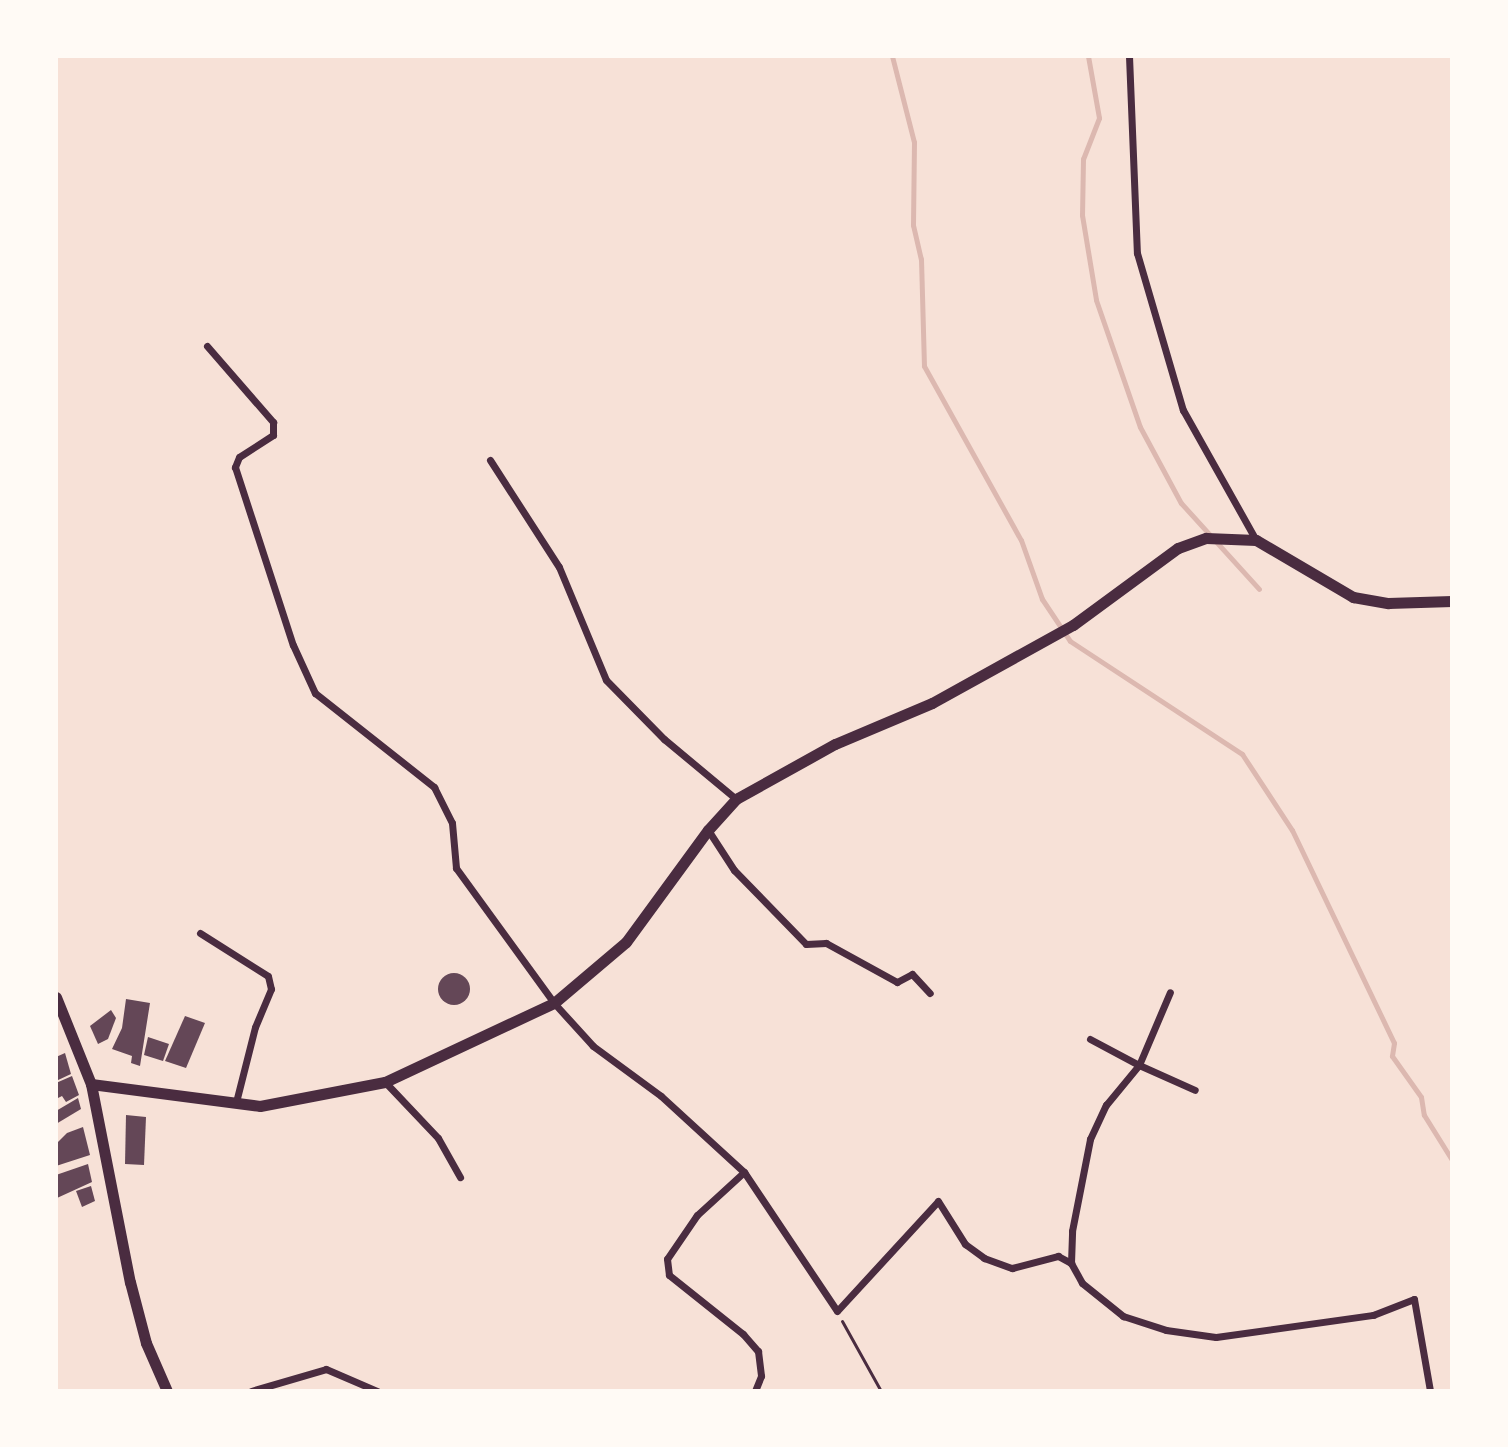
<!DOCTYPE html>
<style>
body{margin:0}
#map{position:relative;width:1508px;height:1447px;overflow:hidden;background:#f7e1d7;font-family:"Exo 2",sans-serif}
div>[style]{position:absolute}
.stream>*{height:5px;margin:-2.5px;padding:0 2.5px;transform-origin:2.5px;border-radius:2.5px;background:#dcb8b0}
.building>*{inset:0;background:#644757}
.round{border-radius:50%}
.path>*{height:3px;margin:-1.5px;padding:0 1.5px;transform-origin:1.5px;border-radius:1.5px;background:#4a2c40}
.minor>*{height:7px;margin:-3.5px;padding:0 3.5px;transform-origin:3.5px;border-radius:3.5px;background:#4a2c40}
.primary>*{height:11px;margin:-5.5px;padding:0 5.5px;transform-origin:5.5px;border-radius:5.5px;background:#4a2c40}
span{translate:-50% -50%;white-space:nowrap;text-align:center;line-height:1.15;-webkit-text-stroke:8px #fffaf5;paint-order:stroke}
.frame{position:absolute;inset:0;border:58px solid #fffaf5;pointer-events:none}
</style>
<div id="map">
<div class="stream">
<i style="left:892px;top:56px;width:89px;rotate:75.7deg"></i>
<i style="left:914px;top:142px;width:83px;rotate:90.7deg"></i>
<i style="left:913px;top:225px;width:35px;rotate:77deg"></i>
<i style="left:921px;top:259px;width:107px;rotate:88.4deg"></i>
<i style="left:924px;top:366px;width:199px;rotate:60.9deg"></i>
<i style="left:1021px;top:540px;width:63px;rotate:70.4deg"></i>
<i style="left:1042px;top:599px;width:50px;rotate:56.3deg"></i>
<i style="left:1070px;top:641px;width:206px;rotate:33.3deg"></i>
<i style="left:1242px;top:754px;width:91px;rotate:56.7deg"></i>
<i style="left:1292px;top:830px;width:236px;rotate:64.4deg"></i>
<i style="left:1394px;top:1043px;width:13px;rotate:99deg"></i>
<i style="left:1392px;top:1056px;width:50px;rotate:54.7deg"></i>
<i style="left:1421px;top:1097px;width:18px;rotate:81deg"></i>
<i style="left:1424px;top:1115px;width:53px;rotate:58.1deg"></i>
<i style="left:1088px;top:56px;width:63px;rotate:79.9deg"></i>
<i style="left:1099px;top:118px;width:44px;rotate:111.3deg"></i>
<i style="left:1083px;top:159px;width:56px;rotate:91deg"></i>
<i style="left:1082px;top:215px;width:86px;rotate:80.6deg"></i>
<i style="left:1096px;top:300px;width:134px;rotate:70.9deg"></i>
<i style="left:1140px;top:427px;width:86px;rotate:61.7deg"></i>
<i style="left:1181px;top:503px;width:116px;rotate:47.8deg"></i>
</div>
<div class="building">
<i class="round" style="left:438px;top:973px;width:32px;height:32px"></i>
<i style="clip-path:polygon(126px 999px,150px 1003px,140px 1066px,131px 1063px,132px 1056px,112px 1049px,122px 1028px)"></i>
<i style="clip-path:polygon(111px 1010px,116px 1018px,108px 1039px,98px 1044px,90px 1026px)"></i>
<i style="clip-path:polygon(185px 1016px,205px 1023px,186px 1068px,165px 1061px)"></i>
<i style="clip-path:polygon(148px 1037px,169px 1044px,163px 1061px,144px 1055px)"></i>
<i style="clip-path:polygon(65px 1053px,71px 1074px,56px 1081px,56px 1057px)"></i>
<i style="clip-path:polygon(72px 1076px,79px 1095px,66px 1102px,62px 1096px,56px 1099px,56px 1083px)"></i>
<i style="clip-path:polygon(78px 1098px,81px 1109px,56px 1124px,56px 1111px)"></i>
<i style="clip-path:polygon(126px 1115px,146px 1117px,144px 1165px,125px 1164px)"></i>
<i style="clip-path:polygon(83px 1127px,90px 1155px,56px 1166px,56px 1144px,67px 1133px)"></i>
<i style="clip-path:polygon(88px 1164px,92px 1182px,57px 1198px,56px 1175px)"></i>
<i style="clip-path:polygon(91px 1186px,95px 1201px,82px 1207px,76px 1191px)"></i>
</div>
<div class="path">
<i style="left:842px;top:1321px;width:80px;rotate:60.9deg"></i>
</div>
<div class="minor">
<i style="left:1129px;top:56px;width:197px;rotate:87.7deg"></i>
<i style="left:1137px;top:253px;width:164px;rotate:73.7deg"></i>
<i style="left:1183px;top:410px;width:149px;rotate:60.7deg"></i>
<i style="left:207px;top:346px;width:101px;rotate:49deg"></i>
<i style="left:273px;top:422px;width:13px;rotate:90deg"></i>
<i style="left:273px;top:435px;width:40px;rotate:147.1deg"></i>
<i style="left:239px;top:457px;width:11px;rotate:112deg"></i>
<i style="left:235px;top:467px;width:187px;rotate:72deg"></i>
<i style="left:293px;top:645px;width:53px;rotate:65.4deg"></i>
<i style="left:315px;top:693px;width:152px;rotate:38.3deg"></i>
<i style="left:434px;top:787px;width:40px;rotate:63.4deg"></i>
<i style="left:452px;top:823px;width:45px;rotate:84.9deg"></i>
<i style="left:456px;top:868px;width:167px;rotate:54deg"></i>
<i style="left:554px;top:1003px;width:58px;rotate:47.8deg"></i>
<i style="left:593px;top:1046px;width:84px;rotate:36.3deg"></i>
<i style="left:661px;top:1096px;width:113px;rotate:42.5deg"></i>
<i style="left:744px;top:1172px;width:167px;rotate:56.2deg"></i>
<i style="left:837px;top:1311px;width:149px;rotate:-47.4deg"></i>
<i style="left:938px;top:1201px;width:51px;rotate:57.9deg"></i>
<i style="left:965px;top:1244px;width:24px;rotate:36deg"></i>
<i style="left:984px;top:1258px;width:30px;rotate:20deg"></i>
<i style="left:1012px;top:1268px;width:48px;rotate:-14.6deg"></i>
<i style="left:1058px;top:1256px;width:15px;rotate:28deg"></i>
<i style="left:1071px;top:1263px;width:23px;rotate:61deg"></i>
<i style="left:1082px;top:1283px;width:53px;rotate:38.8deg"></i>
<i style="left:1123px;top:1316px;width:45px;rotate:18deg"></i>
<i style="left:1166px;top:1330px;width:50px;rotate:8deg"></i>
<i style="left:1216px;top:1337px;width:159px;rotate:-8deg"></i>
<i style="left:1373px;top:1315px;width:44px;rotate:-21.3deg"></i>
<i style="left:1414px;top:1299px;width:93px;rotate:80.1deg"></i>
<i style="left:490px;top:460px;width:127px;rotate:57.2deg"></i>
<i style="left:559px;top:567px;width:122px;rotate:67.4deg"></i>
<i style="left:606px;top:680px;width:83px;rotate:45.5deg"></i>
<i style="left:664px;top:739px;width:94px;rotate:39.8deg"></i>
<i style="left:708px;top:830px;width:48px;rotate:57deg"></i>
<i style="left:734px;top:870px;width:103px;rotate:45.8deg"></i>
<i style="left:806px;top:944px;width:20px;rotate:-3deg"></i>
<i style="left:826px;top:943px;width:81px;rotate:28.8deg"></i>
<i style="left:897px;top:982px;width:17px;rotate:-28deg"></i>
<i style="left:912px;top:974px;width:26px;rotate:47deg"></i>
<i style="left:200px;top:933px;width:80px;rotate:32.3deg"></i>
<i style="left:268px;top:976px;width:13px;rotate:77deg"></i>
<i style="left:271px;top:989px;width:41px;rotate:112.8deg"></i>
<i style="left:255px;top:1027px;width:77px;rotate:104.2deg"></i>
<i style="left:1090px;top:1039px;width:55px;rotate:28deg"></i>
<i style="left:1139px;top:1065px;width:61px;rotate:24.1deg"></i>
<i style="left:385px;top:1082px;width:77px;rotate:46.6deg"></i>
<i style="left:438px;top:1138px;width:45px;rotate:60.6deg"></i>
<i style="left:744px;top:1172px;width:64px;rotate:137.5deg"></i>
<i style="left:697px;top:1215px;width:53px;rotate:124.3deg"></i>
<i style="left:667px;top:1259px;width:16px;rotate:83deg"></i>
<i style="left:669px;top:1275px;width:95px;rotate:38.6deg"></i>
<i style="left:743px;top:1334px;width:23px;rotate:49deg"></i>
<i style="left:758px;top:1351px;width:25px;rotate:83deg"></i>
<i style="left:761px;top:1376px;width:16px;rotate:112deg"></i>
<i style="left:1071px;top:1263px;width:32px;rotate:-88deg"></i>
<i style="left:1072px;top:1231px;width:94px;rotate:-78.9deg"></i>
<i style="left:1090px;top:1139px;width:38px;rotate:-65deg"></i>
<i style="left:1106px;top:1105px;width:52px;rotate:-50.5deg"></i>
<i style="left:1139px;top:1065px;width:79px;rotate:-67deg"></i>
<i style="left:251px;top:1391px;width:78px;rotate:-16.3deg"></i>
<i style="left:326px;top:1369px;width:56px;rotate:23.3deg"></i>
</div>
<div class="primary">
<i style="left:56px;top:997px;width:94px;rotate:68.1deg"></i>
<i style="left:91px;top:1084px;width:202px;rotate:78.9deg"></i>
<i style="left:130px;top:1282px;width:63px;rotate:75.3deg"></i>
<i style="left:146px;top:1343px;width:52px;rotate:66.4deg"></i>
<i style="left:91px;top:1084px;width:170px;rotate:7.4deg"></i>
<i style="left:260px;top:1106px;width:127px;rotate:-10.9deg"></i>
<i style="left:385px;top:1082px;width:187px;rotate:-25.1deg"></i>
<i style="left:554px;top:1003px;width:94px;rotate:-40.3deg"></i>
<i style="left:626px;top:942px;width:139px;rotate:-53.8deg"></i>
<i style="left:708px;top:830px;width:42px;rotate:-47.9deg"></i>
<i style="left:736px;top:799px;width:113px;rotate:-29.1deg"></i>
<i style="left:835px;top:744px;width:105px;rotate:-22.9deg"></i>
<i style="left:932px;top:703px;width:161px;rotate:-29deg"></i>
<i style="left:1073px;top:625px;width:130px;rotate:-36.3deg"></i>
<i style="left:1178px;top:548px;width:30px;rotate:-20deg"></i>
<i style="left:1206px;top:538px;width:50px;rotate:2.3deg"></i>
<i style="left:1256px;top:540px;width:113px;rotate:30.4deg"></i>
<i style="left:1353px;top:597px;width:36px;rotate:10deg"></i>
<i style="left:1388px;top:603px;width:64px;rotate:-1.8deg"></i>
</div>
<div class="frame"></div>
</div>
